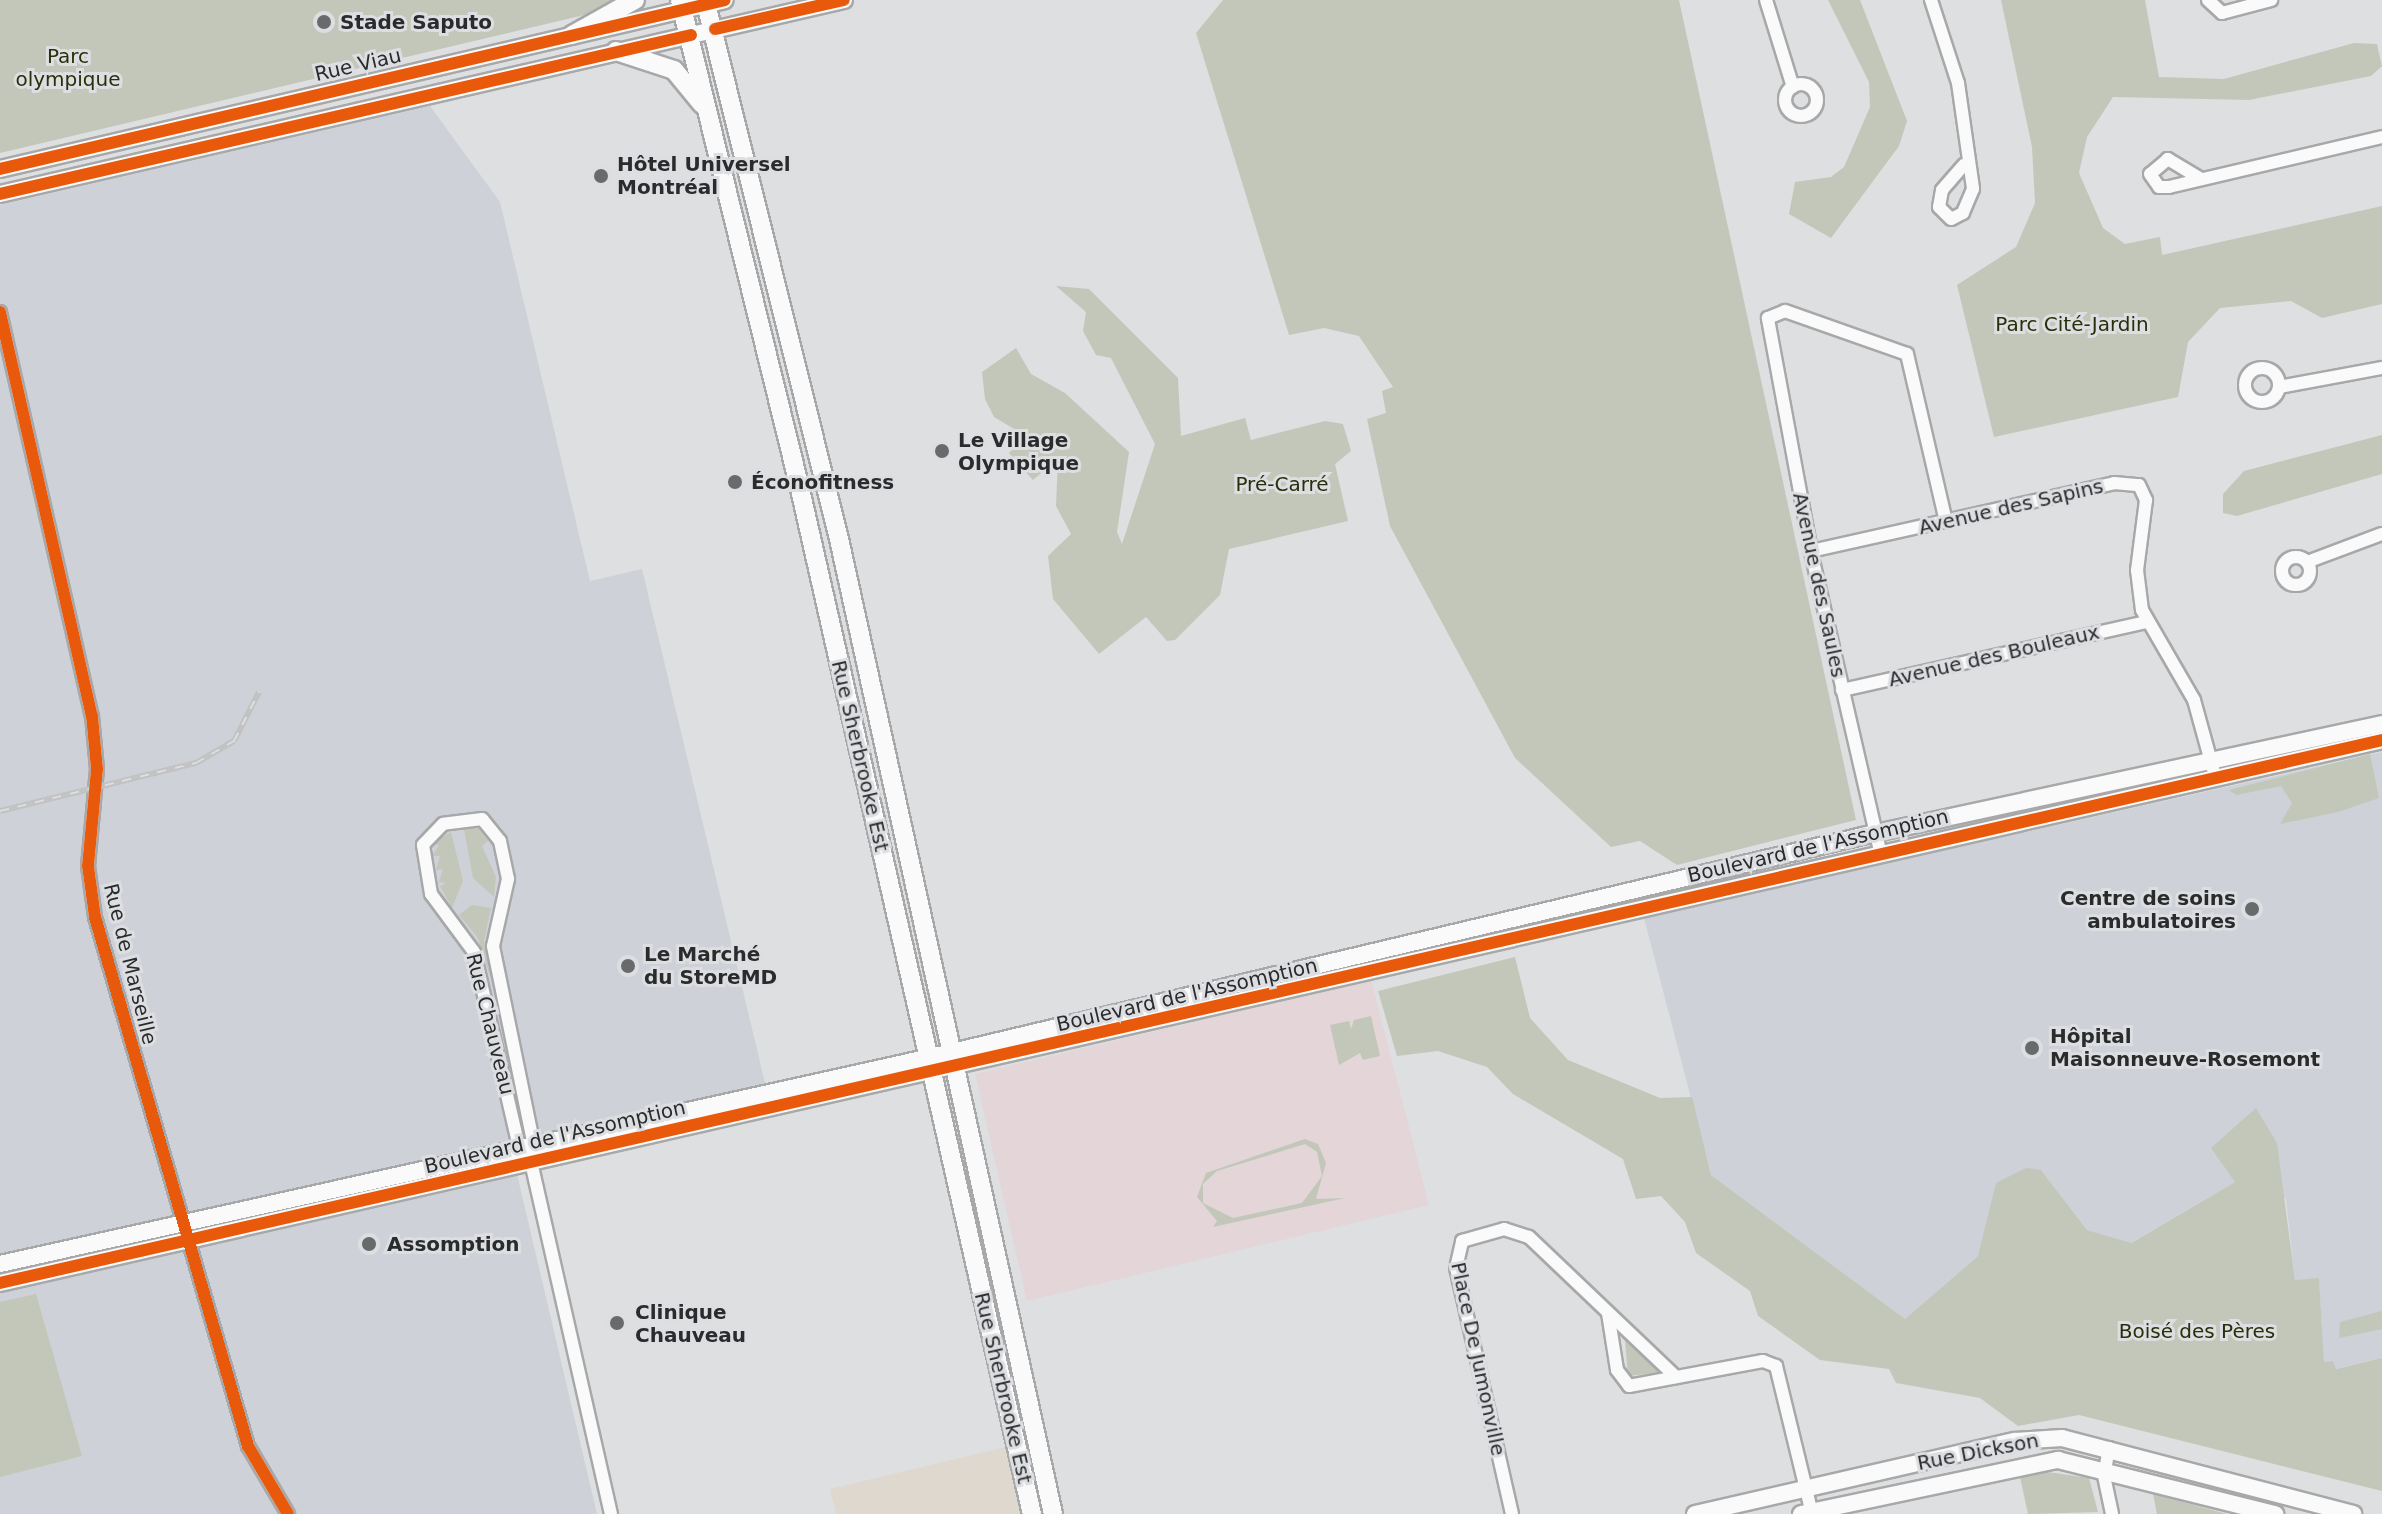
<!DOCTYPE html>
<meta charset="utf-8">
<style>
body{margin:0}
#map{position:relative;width:2382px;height:1514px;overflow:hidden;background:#dedfe0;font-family:"DejaVu Sans",sans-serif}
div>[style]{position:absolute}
.commercial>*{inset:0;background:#dfd8ce}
.built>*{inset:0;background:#ced1d7}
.education>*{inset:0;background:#e3d5d8}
.green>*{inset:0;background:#c2c7ba}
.roads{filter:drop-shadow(2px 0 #a7a8a9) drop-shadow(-2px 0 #a7a8a9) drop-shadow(0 2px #a7a8a9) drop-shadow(0 -2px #a7a8a9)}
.street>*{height:12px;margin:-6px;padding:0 6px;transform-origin:6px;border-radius:6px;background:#fafafa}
.street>.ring{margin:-6px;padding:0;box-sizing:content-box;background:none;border:12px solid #fafafa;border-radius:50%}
.secondary>*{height:16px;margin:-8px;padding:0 8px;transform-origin:8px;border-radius:8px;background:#fafafa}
.primary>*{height:18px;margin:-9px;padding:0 9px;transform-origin:9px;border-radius:9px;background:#fafafa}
.rail>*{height:6px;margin-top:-3px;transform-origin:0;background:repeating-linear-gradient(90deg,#dddee1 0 9px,#c2c2c3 0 18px);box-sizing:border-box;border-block:2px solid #c2c2c3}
.cycleway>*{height:12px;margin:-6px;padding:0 6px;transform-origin:6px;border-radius:6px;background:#e8590c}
.dots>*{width:22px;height:22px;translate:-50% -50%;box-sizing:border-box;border:4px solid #dddee1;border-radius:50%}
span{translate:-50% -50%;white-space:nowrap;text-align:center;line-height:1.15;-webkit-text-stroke:6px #dddee1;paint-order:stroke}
.poi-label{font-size:20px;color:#2a2b2c;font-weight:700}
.left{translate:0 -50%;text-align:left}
.right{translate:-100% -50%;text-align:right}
.park-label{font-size:20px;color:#282f09}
.street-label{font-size:20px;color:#2a2b2c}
</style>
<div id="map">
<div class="commercial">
<i style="clip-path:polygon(1010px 1446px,1024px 1514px,836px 1514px,830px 1489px)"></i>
</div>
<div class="built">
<i style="clip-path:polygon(430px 106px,500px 202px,590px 581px,642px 569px,766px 1087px,509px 1140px,597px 1514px,0 1514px,0 205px)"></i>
<i style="clip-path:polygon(2382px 752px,2382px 1358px,2335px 1369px,2324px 1363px,2319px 1279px,2295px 1280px,2286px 1199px,2235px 1182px,2130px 1243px,2087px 1230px,2041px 1170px,1978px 1256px,1905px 1319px,1711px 1175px,1644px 918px)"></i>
</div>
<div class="education">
<i style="clip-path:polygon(1371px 980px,1429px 1205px,1027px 1301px,975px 1074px)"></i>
</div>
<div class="green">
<i style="clip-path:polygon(0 0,618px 0,597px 12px,0 153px)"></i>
<i style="clip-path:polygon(1223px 0,1679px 0,1856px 820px,1677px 865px,1640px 841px,1611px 847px,1515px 758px,1390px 526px,1367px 419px,1386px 413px,1382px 391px,1393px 387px,1359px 336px,1324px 328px,1289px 335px,1196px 33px)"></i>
<i style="clip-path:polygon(1828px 0,1860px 0,1907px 121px,1899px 146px,1831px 238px,1789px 214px,1795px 182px,1831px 177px,1844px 167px,1870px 107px,1869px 82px)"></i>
<i style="clip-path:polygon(2001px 0,2145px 0,2159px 77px,2224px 79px,2354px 43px,2377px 44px,2382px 66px,2371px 76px,2249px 100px,2113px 97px,2087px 137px,2079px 173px,2103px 228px,2125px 244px,2160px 237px,2162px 255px,2382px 206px,2382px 304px,2322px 318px,2291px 301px,2220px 308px,2188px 342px,2178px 397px,1994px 437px,1957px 285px,2016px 247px,2035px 203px,2032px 147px)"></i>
<i style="clip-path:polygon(1056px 286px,1089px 289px,1178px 378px,1181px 436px,1245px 418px,1251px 440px,1325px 421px,1343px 424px,1351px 451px,1335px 464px,1348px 521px,1229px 549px,1220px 595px,1175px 640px,1167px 641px,1146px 617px,1099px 654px,1053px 599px,1048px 556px,1071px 534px,1056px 506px,1058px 459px,1033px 480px,1009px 453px,1026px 436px,994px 417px,985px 399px,982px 372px,1016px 348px,1031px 374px,1065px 393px,1129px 452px,1117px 532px,1122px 544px,1155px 444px,1111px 358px,1096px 355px,1083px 331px,1086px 312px)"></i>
<i style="clip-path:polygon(2382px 435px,2382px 474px,2237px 516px,2223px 513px,2223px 494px,2244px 471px)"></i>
<i style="clip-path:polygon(2370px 754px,2379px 798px,2338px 812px,2280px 824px,2292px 803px,2281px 786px,2236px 795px,2229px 790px)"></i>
<i style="clip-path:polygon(477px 827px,488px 841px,482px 846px,496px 877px,494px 897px,473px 878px,464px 829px)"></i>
<i style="clip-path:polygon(451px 832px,463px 881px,452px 908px,440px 886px,446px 883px,439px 882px,443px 869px,436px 870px,440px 856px,432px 856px,439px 845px,431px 844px)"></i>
<i style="clip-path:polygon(472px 905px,491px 908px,484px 941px,491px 979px,478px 938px,459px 915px)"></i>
<i style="clip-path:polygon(1515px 957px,1530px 1018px,1568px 1060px,1660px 1098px,1692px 1097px,1711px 1175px,1905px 1319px,1978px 1256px,1996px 1183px,2026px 1168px,2041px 1170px,2087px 1230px,2131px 1243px,2235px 1182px,2211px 1148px,2256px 1108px,2277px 1143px,2295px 1280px,2319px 1278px,2324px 1362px,2333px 1361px,2336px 1369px,2382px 1358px,2382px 1491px,2079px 1415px,2018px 1426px,1980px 1398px,1896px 1383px,1889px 1369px,1820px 1360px,1758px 1316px,1750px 1291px,1696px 1253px,1685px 1222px,1661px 1196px,1636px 1199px,1623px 1159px,1513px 1094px,1487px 1067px,1438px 1051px,1397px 1056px,1378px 991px)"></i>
<i style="clip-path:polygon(1371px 1016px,1380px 1056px,1363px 1060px,1360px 1053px,1339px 1065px,1330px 1025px,1349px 1021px,1351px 1029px,1354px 1020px)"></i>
<i style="clip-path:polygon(evenodd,1305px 1139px,1318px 1144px,1326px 1163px,1316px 1199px,1345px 1198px,1213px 1227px,1217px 1221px,1197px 1197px,1206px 1173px,1305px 1139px,1305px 1144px,1317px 1152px,1322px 1176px,1302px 1203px,1233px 1218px,1203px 1203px,1203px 1184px,1217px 1171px,1305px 1144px)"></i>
<i style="clip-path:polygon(36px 1294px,82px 1456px,0 1477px,0 1302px)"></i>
<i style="clip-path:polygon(2382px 1311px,2382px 1329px,2339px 1338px,2340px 1322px)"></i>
<i style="clip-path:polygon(1625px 1340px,1657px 1369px,1657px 1373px,1628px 1376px)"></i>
<i style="clip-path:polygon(2048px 1472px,2089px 1478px,2098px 1512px,2028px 1514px,2020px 1477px)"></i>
<i style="clip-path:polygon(2153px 1494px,2227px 1514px,2157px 1514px)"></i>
</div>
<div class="roads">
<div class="street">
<i style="left:1766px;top:0;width:91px;rotate:72.8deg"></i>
<i style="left:1931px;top:0;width:87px;rotate:72deg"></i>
<i style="left:1958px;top:83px;width:107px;rotate:81.9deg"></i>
<i style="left:1973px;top:189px;width:26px;rotate:113deg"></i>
<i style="left:1963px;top:213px;width:13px;rotate:153deg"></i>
<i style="left:1951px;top:219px;width:17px;rotate:-135deg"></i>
<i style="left:1939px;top:207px;width:17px;rotate:-80deg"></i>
<i style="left:1942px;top:190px;width:33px;rotate:-49deg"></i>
<i style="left:2208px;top:0;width:19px;rotate:43deg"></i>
<i style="left:2222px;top:13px;width:51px;rotate:-14.9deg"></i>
<i class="ring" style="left:1785px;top:84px;width:20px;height:20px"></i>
<i style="left:2201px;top:179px;width:39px;rotate:-149deg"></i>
<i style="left:2168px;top:159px;width:23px;rotate:140deg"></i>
<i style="left:2150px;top:174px;width:16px;rotate:55deg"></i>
<i style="left:2159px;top:187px;width:10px"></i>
<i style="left:2169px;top:187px;width:219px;rotate:-13.2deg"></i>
<i style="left:0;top:312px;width:414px;rotate:77.2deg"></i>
<i style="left:92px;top:716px;width:53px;rotate:84.6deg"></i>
<i style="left:97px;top:769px;width:97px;rotate:95.3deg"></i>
<i style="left:88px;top:866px;width:51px;rotate:82.2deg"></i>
<i style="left:95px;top:917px;width:551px;rotate:73.87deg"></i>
<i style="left:248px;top:1446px;width:79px;rotate:59.5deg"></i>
<i class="ring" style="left:2245px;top:368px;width:22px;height:22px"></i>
<i style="left:2279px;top:387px;width:105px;rotate:-10.5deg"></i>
<i style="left:1811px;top:551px;width:311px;rotate:-12.6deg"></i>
<i style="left:2114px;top:483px;width:25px;rotate:5deg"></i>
<i style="left:2139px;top:485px;width:17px;rotate:65deg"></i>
<i style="left:2146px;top:500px;width:71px;rotate:97.3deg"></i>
<i style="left:2137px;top:570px;width:40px;rotate:82.9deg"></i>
<i style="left:2142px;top:610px;width:104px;rotate:60deg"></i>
<i style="left:2194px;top:700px;width:72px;rotate:74.6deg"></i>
<i class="ring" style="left:2282px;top:557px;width:16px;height:16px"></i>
<i style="left:2307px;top:562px;width:80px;rotate:-20.5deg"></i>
<i style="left:1842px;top:690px;width:312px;rotate:-12.6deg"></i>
<i style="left:1880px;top:851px;width:308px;rotate:-103deg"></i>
<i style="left:1811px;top:551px;width:237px;rotate:-100.5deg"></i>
<i style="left:1768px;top:318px;width:18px;rotate:-22deg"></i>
<i style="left:1785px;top:311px;width:129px;rotate:19.4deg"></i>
<i style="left:1907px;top:354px;width:172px;rotate:76.9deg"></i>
<i style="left:535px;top:1151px;width:209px;rotate:-101.6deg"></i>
<i style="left:493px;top:946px;width:69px;rotate:-77.4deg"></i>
<i style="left:508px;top:879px;width:39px;rotate:-102deg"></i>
<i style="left:500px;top:841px;width:28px;rotate:-129deg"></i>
<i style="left:482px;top:819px;width:39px;rotate:173deg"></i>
<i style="left:443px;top:824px;width:29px;rotate:134deg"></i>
<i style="left:423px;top:845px;width:50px;rotate:80.7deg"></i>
<i style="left:431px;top:894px;width:72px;rotate:53.4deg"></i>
<i style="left:474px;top:952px;width:200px;rotate:77deg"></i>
<i style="left:519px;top:1147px;width:19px;rotate:51deg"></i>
<i style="left:531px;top:1162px;width:361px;rotate:77.2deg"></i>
<i style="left:1608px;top:1313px;width:58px;rotate:81deg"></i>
<i style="left:1617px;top:1370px;width:20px;rotate:53deg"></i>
<i style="left:1629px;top:1386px;width:136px;rotate:-10.6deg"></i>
<i style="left:1763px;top:1361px;width:14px;rotate:21deg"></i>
<i style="left:1776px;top:1366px;width:152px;rotate:76.3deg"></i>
<i style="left:2109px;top:1448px;width:28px;rotate:100deg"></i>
<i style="left:2104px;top:1476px;width:39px;rotate:78deg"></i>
<i style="left:1512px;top:1514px;width:252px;rotate:-102.8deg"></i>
<i style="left:1456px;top:1268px;width:28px;rotate:-77deg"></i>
<i style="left:1462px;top:1241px;width:44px;rotate:-15.9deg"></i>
<i style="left:1504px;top:1229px;width:26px;rotate:18deg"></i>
<i style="left:1529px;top:1237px;width:203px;rotate:43.6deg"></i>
</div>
<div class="secondary">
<i style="left:0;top:169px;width:744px;rotate:-13.12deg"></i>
<i style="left:0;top:194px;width:866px;rotate:-12.95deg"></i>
<i style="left:0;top:1264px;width:954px;rotate:-12.54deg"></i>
<i style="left:931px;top:1057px;width:957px;rotate:-13.35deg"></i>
<i style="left:1862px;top:836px;width:532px;rotate:-12.15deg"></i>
<i style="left:0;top:1283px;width:2443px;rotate:-12.84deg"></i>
<i style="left:1695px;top:1514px;width:328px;rotate:-12.9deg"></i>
<i style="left:2015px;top:1441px;width:47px;rotate:-3.7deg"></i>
<i style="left:2062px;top:1438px;width:301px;rotate:14.6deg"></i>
<i style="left:1801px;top:1514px;width:263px;rotate:-11.9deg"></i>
<i style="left:2058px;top:1460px;width:224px;rotate:14deg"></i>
</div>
<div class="primary">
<i style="left:680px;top:0;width:504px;rotate:76.21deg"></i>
<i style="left:800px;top:489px;width:1051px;rotate:77.25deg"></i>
<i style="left:705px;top:0;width:555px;rotate:76.04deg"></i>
<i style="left:839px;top:539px;width:998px;rotate:77.62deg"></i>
<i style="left:572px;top:35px;width:72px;rotate:-29.1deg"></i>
<i style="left:616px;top:51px;width:61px;rotate:18.1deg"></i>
<i style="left:674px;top:70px;width:44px;rotate:50.5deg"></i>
</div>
</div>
<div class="rail">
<i style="left:0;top:811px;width:202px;rotate:-13.8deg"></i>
<i style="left:196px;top:763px;width:44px;rotate:-30.1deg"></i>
<i style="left:234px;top:741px;width:55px;rotate:-63deg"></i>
</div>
<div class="cycleway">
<i style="left:715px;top:29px;width:132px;rotate:-12.7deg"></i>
<i style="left:0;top:169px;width:744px;rotate:-13.12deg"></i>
<i style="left:0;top:194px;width:709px;rotate:-12.96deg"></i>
<i style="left:0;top:312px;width:414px;rotate:77.2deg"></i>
<i style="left:92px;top:716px;width:53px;rotate:84.6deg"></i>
<i style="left:97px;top:769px;width:97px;rotate:95.3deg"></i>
<i style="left:88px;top:866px;width:51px;rotate:82.2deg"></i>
<i style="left:95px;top:917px;width:551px;rotate:73.87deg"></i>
<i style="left:248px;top:1446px;width:79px;rotate:59.5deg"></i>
<i style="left:0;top:1283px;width:2443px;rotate:-12.84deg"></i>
</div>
<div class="dots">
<i style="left:324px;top:22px;background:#696a6b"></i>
<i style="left:601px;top:176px;background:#696a6b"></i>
<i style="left:942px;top:451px;background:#696a6b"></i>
<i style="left:735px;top:482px;background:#696a6b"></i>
<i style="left:2252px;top:909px;background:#696a6b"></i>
<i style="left:628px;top:966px;background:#696a6b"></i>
<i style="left:2032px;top:1048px;background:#696a6b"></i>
<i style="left:369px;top:1244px;background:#696a6b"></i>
<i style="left:617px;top:1323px;background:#696a6b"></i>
</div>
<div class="poi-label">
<span class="left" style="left:340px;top:22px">Stade Saputo</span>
<span class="left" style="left:617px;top:176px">Hôtel Universel<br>Montréal</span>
<span class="left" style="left:958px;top:452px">Le Village<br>Olympique</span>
<span class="left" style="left:751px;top:482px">Éconofitness</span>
<span class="right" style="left:2236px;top:910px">Centre de soins<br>ambulatoires</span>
<span class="left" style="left:644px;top:966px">Le Marché<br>du StoreMD</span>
<span class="left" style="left:2050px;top:1048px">Hôpital<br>Maisonneuve-Rosemont</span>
<span class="left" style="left:387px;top:1244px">Assomption</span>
<span class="left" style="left:635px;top:1324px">Clinique<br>Chauveau</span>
</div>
<div class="park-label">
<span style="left:68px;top:68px">Parc<br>olympique</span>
<span style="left:2072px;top:324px">Parc Cité-Jardin</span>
<span style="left:1282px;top:484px">Pré-Carré</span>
<span style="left:2197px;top:1331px">Boisé des Pères</span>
</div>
<div class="street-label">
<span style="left:358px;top:65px;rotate:-13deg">Rue Viau</span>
<span style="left:2011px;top:507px;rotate:-13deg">Avenue des Sapins</span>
<span style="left:1819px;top:585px;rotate:78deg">Avenue des Saules</span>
<span style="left:1994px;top:656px;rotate:-13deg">Avenue des Bouleaux</span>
<span style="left:860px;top:756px;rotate:77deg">Rue Sherbrooke Est</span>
<span style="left:1818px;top:846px;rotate:-13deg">Boulevard de l'Assomption</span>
<span style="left:130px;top:964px;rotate:76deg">Rue de Marseille</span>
<span style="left:1187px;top:995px;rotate:-13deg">Boulevard de l'Assomption</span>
<span style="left:490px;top:1024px;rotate:76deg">Rue Chauveau</span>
<span style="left:555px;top:1137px;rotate:-13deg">Boulevard de l'Assomption</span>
<span style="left:1478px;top:1359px;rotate:78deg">Place De Jumonville</span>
<span style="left:1003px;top:1388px;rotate:77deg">Rue Sherbrooke Est</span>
<span style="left:1978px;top:1452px;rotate:-11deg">Rue Dickson</span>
</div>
</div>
